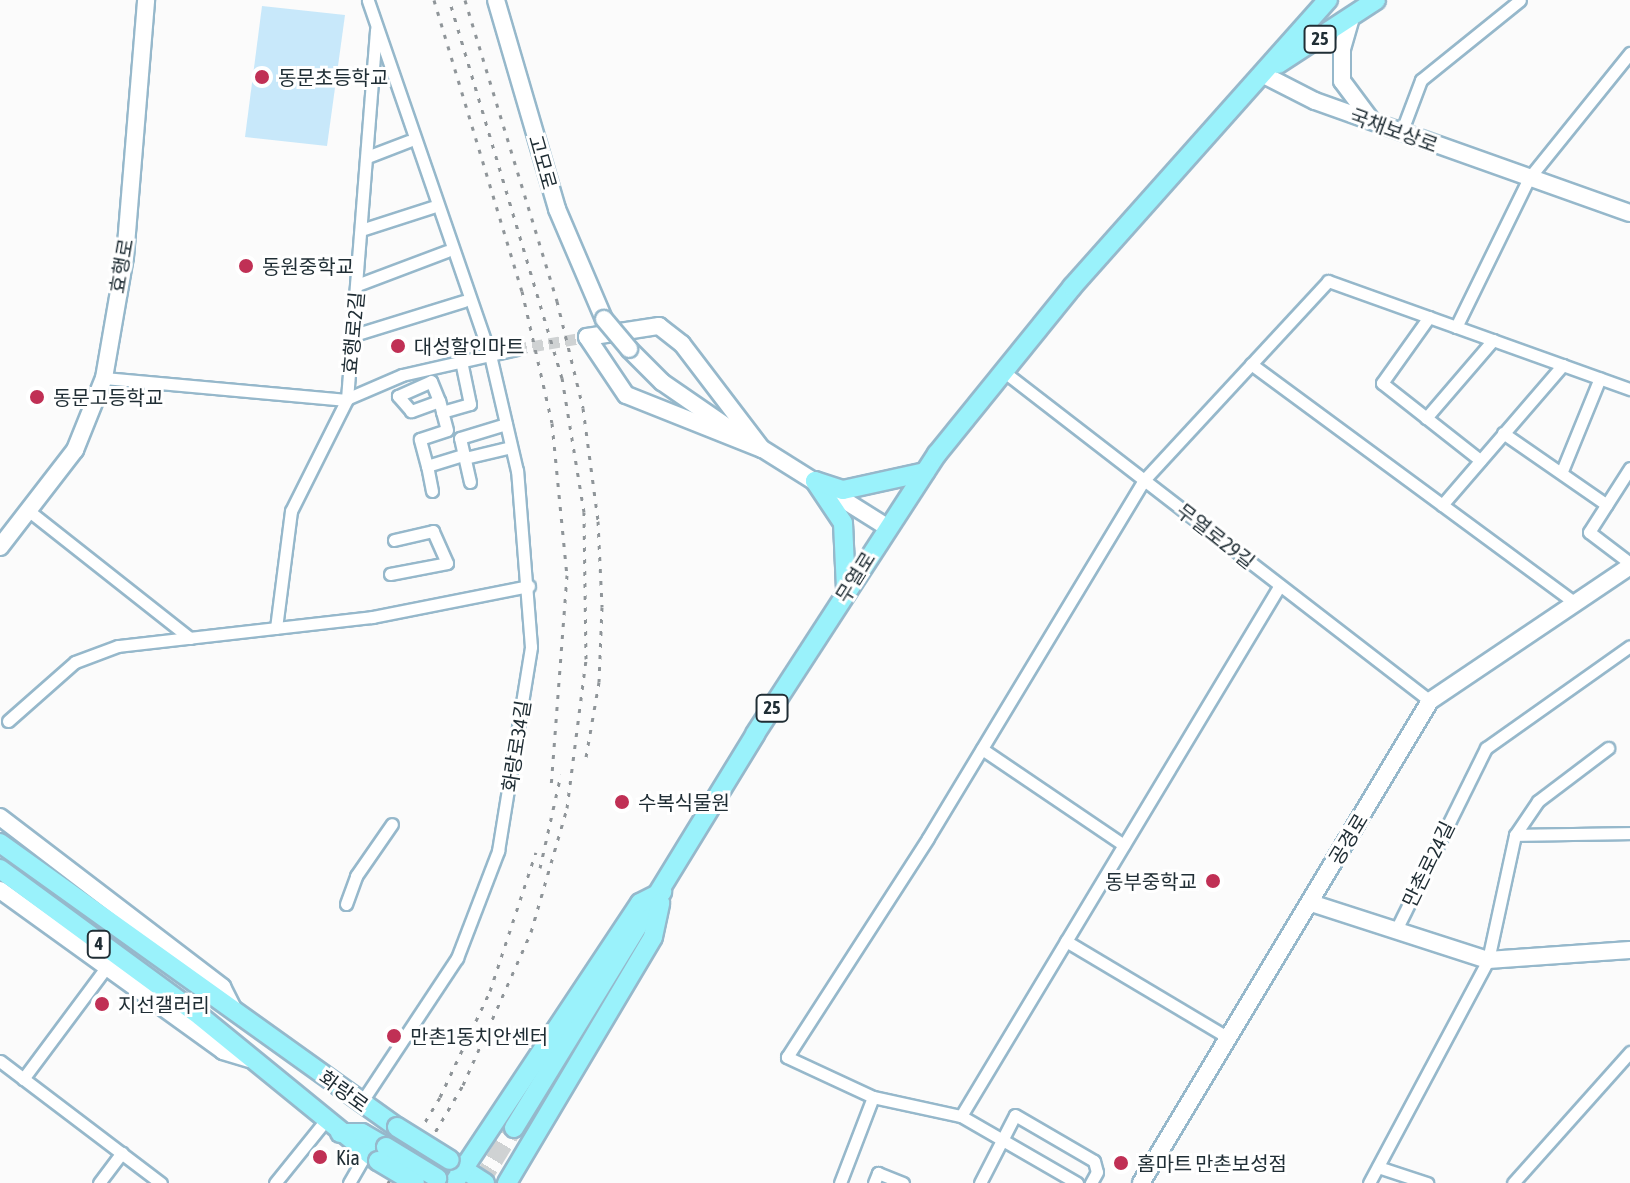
<!DOCTYPE html>
<meta charset="utf-8">
<style>
body{margin:0}
#map{position:relative;width:1630px;height:1183px;overflow:hidden;background:#fbfbfb;font-family:"Asap Condensed","Noto Sans KR",sans-serif}
div>[style]{position:absolute}
.green>*{inset:0;background:#c8e8fa}
.street-tunnel>*{height:11px;margin-top:-5.5px;transform-origin:0;background:repeating-linear-gradient(90deg,#cfd2d3 0 11px,transparent 0 16.5px)}
.primary-tunnel>*{height:18px;margin-top:-9px;transform-origin:0;background:repeating-linear-gradient(90deg,#cfd2d3 0 18px,transparent 0 27px)}
.roads{filter:drop-shadow(2px 0 #96b8cb) drop-shadow(-2px 0 #96b8cb) drop-shadow(0 2px #96b8cb) drop-shadow(0 -2px #96b8cb)}
.street>*{height:11px;margin:-5.5px;padding:0 5.5px;transform-origin:5.5px;border-radius:5.5px;background:#fff}
.secondary>*{height:16px;margin:-8px;padding:0 8px;transform-origin:8px;border-radius:8px;background:#fff}
.primary>*{height:18px;margin:-9px;padding:0 9px;transform-origin:9px;border-radius:9px;background:#9af2fb}
.rail>*{height:3px;margin-top:-1.5px;transform-origin:0;background:repeating-linear-gradient(90deg,#8f9599 0 4px,transparent 0 12px)}
.bridges{filter:drop-shadow(2px 0 #96b8cb) drop-shadow(-2px 0 #96b8cb) drop-shadow(0 2px #96b8cb) drop-shadow(0 -2px #96b8cb)}
.secondary-bridge>*{height:16px;margin:-8px;padding:0 8px;transform-origin:8px;border-radius:8px;background:#fff}
.primary-bridge>*{height:18px;margin:-9px;padding:0 9px;transform-origin:9px;border-radius:9px;background:#9af2fb}
.dots>*{width:22px;height:22px;translate:-50% -50%;box-sizing:border-box;border:4px solid #fff;border-radius:50%}
span{translate:-50% -50%;white-space:nowrap;text-align:center;line-height:1.15;-webkit-text-stroke:6px #fff;paint-order:stroke}
.shield-label span{padding:2px 6px;background:#fff;border:2px solid;border-radius:6px;-webkit-text-stroke-width:0}
.shield-label{font-size:18px;color:#202e35;font-weight:700}
.poi-label{font-size:20px;color:#202e35}
.left{translate:0 -50%;text-align:left}
.right{translate:-100% -50%;text-align:right}
.street-label{font-size:20px;color:#202e35}
</style>
<div id="map">
<div class="green">
<i style="clip-path:polygon(262px 6px,345px 15px,327px 146px,245px 137px)"></i>
</div>
<div class="street-tunnel">
<i style="left:516px;top:349px;width:66px;rotate:-9.6deg"></i>
</div>
<div class="primary-tunnel">
<i style="left:480px;top:1183px;width:65px;rotate:-58.3deg"></i>
</div>
<div class="roads">
<div class="street">
<i style="left:1401px;top:133px;width:57px;rotate:-69.3deg"></i>
<i style="left:1421px;top:80px;width:127px;rotate:-38.9deg"></i>
<i style="left:367px;top:157px;width:45px;rotate:-20.9deg"></i>
<i style="left:361px;top:230px;width:75px;rotate:-17.9deg"></i>
<i style="left:357px;top:285px;width:96px;rotate:-20.7deg"></i>
<i style="left:1429px;top:317px;width:81px;rotate:125.5deg"></i>
<i style="left:1382px;top:383px;width:125px;rotate:38.2deg"></i>
<i style="left:1456px;top:327px;width:166px;rotate:-63.9deg"></i>
<i style="left:1529px;top:178px;width:161px;rotate:-51.1deg"></i>
<i style="left:354px;top:335px;width:115px;rotate:-17.2deg"></i>
<i style="left:1251px;top:364px;width:403px;rotate:36.4deg"></i>
<i style="left:1003px;top:371px;width:540px;rotate:37.7deg"></i>
<i style="left:104px;top:378px;width:241px;rotate:5.2deg"></i>
<i style="left:344px;top:400px;width:63px;rotate:-23.3deg"></i>
<i style="left:402px;top:375px;width:117px;rotate:-12.8deg"></i>
<i style="left:442px;top:412px;width:29px;rotate:-16deg"></i>
<i style="left:470px;top:404px;width:44px;rotate:-101.8deg"></i>
<i style="left:1426px;top:418px;width:103px;rotate:-49.3deg"></i>
<i style="left:1503px;top:433px;width:126px;rotate:34.7deg"></i>
<i style="left:465px;top:458px;width:47px;rotate:-13.4deg"></i>
<i style="left:427px;top:466px;width:28px;rotate:-105deg"></i>
<i style="left:420px;top:439px;width:28px;rotate:-18deg"></i>
<i style="left:447px;top:430px;width:30px;rotate:-105deg"></i>
<i style="left:439px;top:401px;width:30px;rotate:160deg"></i>
<i style="left:411px;top:411px;width:20px;rotate:-131deg"></i>
<i style="left:398px;top:396px;width:36px;rotate:-24deg"></i>
<i style="left:431px;top:381px;width:22px;rotate:68deg"></i>
<i style="left:1630px;top:468px;width:76px;rotate:122.6deg"></i>
<i style="left:1589px;top:532px;width:51px;rotate:37.1deg"></i>
<i style="left:1562px;top:471px;width:100px;rotate:-67.8deg"></i>
<i style="left:470px;top:482px;width:45px;rotate:-102.8deg"></i>
<i style="left:460px;top:438px;width:48px;rotate:-16.9deg"></i>
<i style="left:432px;top:491px;width:25px;rotate:-101deg"></i>
<i style="left:427px;top:466px;width:39px;rotate:-17deg"></i>
<i style="left:1442px;top:505px;width:185px;rotate:-49.2deg"></i>
<i style="left:29px;top:511px;width:205px;rotate:38.3deg"></i>
<i style="left:390px;top:574px;width:58px;rotate:-10.9deg"></i>
<i style="left:447px;top:563px;width:35px;rotate:-114deg"></i>
<i style="left:433px;top:531px;width:40px;rotate:167deg"></i>
<i style="left:276px;top:628px;width:118px;rotate:-82.7deg"></i>
<i style="left:291px;top:511px;width:125px;rotate:-63.4deg"></i>
<i style="left:347px;top:399px;width:371px;rotate:-85.5deg"></i>
<i style="left:8px;top:721px;width:89px;rotate:-41.4deg"></i>
<i style="left:75px;top:662px;width:46px;rotate:-20.4deg"></i>
<i style="left:118px;top:646px;width:256px;rotate:-6.5deg"></i>
<i style="left:372px;top:617px;width:160px;rotate:-11.2deg"></i>
<i style="left:982px;top:749px;width:171px;rotate:34.1deg"></i>
<i style="left:1515px;top:835px;width:115px;rotate:-1deg"></i>
<i style="left:346px;top:904px;width:30px;rotate:-70deg"></i>
<i style="left:356px;top:876px;width:63px;rotate:-55.3deg"></i>
<i style="left:1396px;top:930px;width:203px;rotate:-63.7deg"></i>
<i style="left:1486px;top:748px;width:176px;rotate:-35.3deg"></i>
<i style="left:1066px;top:941px;width:190px;rotate:30.8deg"></i>
<i style="left:0;top:1061px;width:202px;rotate:37.2deg"></i>
<i style="left:23px;top:1079px;width:137px;rotate:-53.3deg"></i>
<i style="left:873px;top:1097px;width:95px;rotate:-155.1deg"></i>
<i style="left:787px;top:1057px;width:260px;rotate:-57.2deg"></i>
<i style="left:928px;top:838px;width:418px;rotate:-58.9deg"></i>
<i style="left:1144px;top:480px;width:271px;rotate:-47.2deg"></i>
<i style="left:1328px;top:281px;width:321px;rotate:19.7deg"></i>
<i style="left:361px;top:1103px;width:174px;rotate:-56.5deg"></i>
<i style="left:457px;top:958px;width:115px;rotate:-69deg"></i>
<i style="left:498px;top:851px;width:207px;rotate:-80.8deg"></i>
<i style="left:531px;top:647px;width:177px;rotate:-94.5deg"></i>
<i style="left:517px;top:471px;width:119px;rotate:-103.1deg"></i>
<i style="left:490px;top:355px;width:375px;rotate:-109deg"></i>
<i style="left:961px;top:1116px;width:619px;rotate:-59deg"></i>
<i style="left:1378px;top:1167px;width:52px;rotate:18.1deg"></i>
<i style="left:99px;top:1183px;width:38px;rotate:-53deg"></i>
<i style="left:275px;top:1183px;width:80px;rotate:-51.1deg"></i>
<i style="left:349px;top:1183px;width:34px;rotate:-60deg"></i>
<i style="left:840px;top:1183px;width:92px;rotate:-69deg"></i>
<i style="left:873px;top:1097px;width:90px;rotate:12.2deg"></i>
<i style="left:961px;top:1116px;width:134px;rotate:30deg"></i>
<i style="left:874px;top:1183px;width:11px;rotate:-68deg"></i>
<i style="left:878px;top:1173px;width:27px;rotate:22deg"></i>
<i style="left:980px;top:1183px;width:76px;rotate:-62.8deg"></i>
<i style="left:1015px;top:1115px;width:91px;rotate:30.2deg"></i>
<i style="left:1094px;top:1161px;width:11px;rotate:75deg"></i>
<i style="left:1097px;top:1172px;width:13px;rotate:119deg"></i>
<i style="left:1369px;top:1183px;width:253px;rotate:-61.9deg"></i>
<i style="left:1488px;top:960px;width:128px;rotate:-77.8deg"></i>
<i style="left:1515px;top:835px;width:41px;rotate:-55.9deg"></i>
<i style="left:1538px;top:801px;width:88px;rotate:-37.1deg"></i>
<i style="left:1513px;top:1183px;width:176px;rotate:-48.2deg"></i>
</div>
<div class="secondary">
<i style="left:496px;top:0;width:218px;rotate:73.7deg"></i>
<i style="left:557px;top:209px;width:120px;rotate:66.9deg"></i>
<i style="left:1350px;top:21px;width:29px;rotate:106deg"></i>
<i style="left:1342px;top:49px;width:32px;rotate:90deg"></i>
<i style="left:1342px;top:81px;width:49px;rotate:53.4deg"></i>
<i style="left:1262px;top:74px;width:59px;rotate:27deg"></i>
<i style="left:1315px;top:101px;width:334px;rotate:19.6deg"></i>
<i style="left:659px;top:326px;width:29px;rotate:38deg"></i>
<i style="left:682px;top:344px;width:132px;rotate:52.7deg"></i>
<i style="left:762px;top:449px;width:146px;rotate:-158.3deg"></i>
<i style="left:626px;top:395px;width:70px;rotate:-123.9deg"></i>
<i style="left:587px;top:337px;width:73px;rotate:-8.7deg"></i>
<i style="left:629px;top:349px;width:47px;rotate:45deg"></i>
<i style="left:662px;top:382px;width:86px;rotate:34.6deg"></i>
<i style="left:753px;top:443px;width:158px;rotate:32.1deg"></i>
<i style="left:0;top:547px;width:123px;rotate:-52.3deg"></i>
<i style="left:75px;top:450px;width:78px;rotate:-68.1deg"></i>
<i style="left:104px;top:378px;width:123px;rotate:-80.2deg"></i>
<i style="left:125px;top:257px;width:258px;rotate:-85.3deg"></i>
<i style="left:0;top:817px;width:280px;rotate:37.4deg"></i>
<i style="left:222px;top:987px;width:27px;rotate:63deg"></i>
<i style="left:0;top:890px;width:275px;rotate:35.8deg"></i>
<i style="left:223px;top:1051px;width:27px;rotate:17deg"></i>
<i style="left:1311px;top:903px;width:186px;rotate:17.9deg"></i>
<i style="left:1488px;top:960px;width:142px;rotate:-4deg"></i>
<i style="left:1141px;top:1183px;width:562px;rotate:-59.05deg"></i>
<i style="left:1430px;top:701px;width:241px;rotate:-34deg"></i>
</div>
<div class="primary">
<i style="left:1278px;top:64px;width:117px;rotate:-33.1deg"></i>
<i style="left:815px;top:481px;width:50px;rotate:56.3deg"></i>
<i style="left:843px;top:523px;width:67px;rotate:87.4deg"></i>
<i style="left:815px;top:481px;width:29px;rotate:18deg"></i>
<i style="left:843px;top:490px;width:84px;rotate:-12.4deg"></i>
<i style="left:0;top:843px;width:488px;rotate:35.6deg"></i>
<i style="left:0;top:869px;width:248px;rotate:36.3deg"></i>
<i style="left:200px;top:1016px;width:230px;rotate:39.2deg"></i>
<i style="left:514px;top:1128px;width:462px;rotate:-58.5deg"></i>
<i style="left:755px;top:734px;width:334px;rotate:-57deg"></i>
<i style="left:937px;top:454px;width:215px;rotate:-51deg"></i>
<i style="left:1072px;top:287px;width:385px;rotate:-48.3deg"></i>
<i style="left:340px;top:1133px;width:22px"></i>
<i style="left:362px;top:1133px;width:28px;rotate:30deg"></i>
<i style="left:454px;top:1163px;width:37px;rotate:33deg"></i>
<i style="left:454px;top:1183px;width:336px;rotate:-56.4deg"></i>
<i style="left:640px;top:903px;width:25px;rotate:-27deg"></i>
<i style="left:507px;top:1183px;width:286px;rotate:-59.3deg"></i>
<i style="left:653px;top:937px;width:35px;rotate:-78deg"></i>
</div>
</div>
<div class="rail">
<i style="left:434px;top:0;width:304px;rotate:73.2deg"></i>
<i style="left:522px;top:291px;width:135px;rotate:77.2deg"></i>
<i style="left:552px;top:423px;width:153px;rotate:84.4deg"></i>
<i style="left:567px;top:575px;width:212px;rotate:94.3deg"></i>
<i style="left:465px;top:0;width:315px;rotate:73deg"></i>
<i style="left:557px;top:301px;width:110px;rotate:76.3deg"></i>
<i style="left:583px;top:408px;width:114px;rotate:82.4deg"></i>
<i style="left:598px;top:521px;width:86px;rotate:87.3deg"></i>
<i style="left:602px;top:607px;width:75px;rotate:92.3deg"></i>
<i style="left:599px;top:682px;width:82px;rotate:99.8deg"></i>
<i style="left:540px;top:868px;width:96px;rotate:-77.4deg"></i>
<i style="left:388px;top:1183px;width:100px;rotate:-58.8deg"></i>
<i style="left:440px;top:1097px;width:117px;rotate:-64.7deg"></i>
<i style="left:490px;top:991px;width:146px;rotate:-71.7deg"></i>
<i style="left:405px;top:1183px;width:114px;rotate:-59.4deg"></i>
<i style="left:463px;top:1085px;width:167px;rotate:-66deg"></i>
<i style="left:531px;top:932px;width:129px;rotate:-73.8deg"></i>
<i style="left:567px;top:808px;width:150px;rotate:-82.7deg"></i>
<i style="left:586px;top:659px;width:147px;rotate:-90.8deg"></i>
<i style="left:584px;top:512px;width:136px;rotate:-99.3deg"></i>
<i style="left:562px;top:378px;width:395px;rotate:-106.6deg"></i>
</div>
<div class="bridges">
<div class="secondary-bridge">
<i style="left:604px;top:319px;width:39px;rotate:50deg"></i>
</div>
<div class="primary-bridge">
<i style="left:397px;top:1127px;width:62px;rotate:31.9deg"></i>
<i style="left:386px;top:1147px;width:60px;rotate:31.3deg"></i>
<i style="left:378px;top:1161px;width:43px;rotate:30.7deg"></i>
</div>
</div>
<div class="dots">
<i style="left:262px;top:77px;background:#c03055"></i>
<i style="left:246px;top:266px;background:#c03055"></i>
<i style="left:398px;top:346px;background:#c03055"></i>
<i style="left:37px;top:397px;background:#c03055"></i>
<i style="left:622px;top:802px;background:#c03055"></i>
<i style="left:1213px;top:881px;background:#c03055"></i>
<i style="left:102px;top:1004px;background:#c03055"></i>
<i style="left:394px;top:1036px;background:#c03055"></i>
<i style="left:320px;top:1157px;background:#c03055"></i>
<i style="left:1121px;top:1163px;background:#c03055"></i>
</div>
<div class="shield-label">
<span style="left:1320px;top:39px">25</span>
<span style="left:772px;top:708px">25</span>
<span style="left:99px;top:944px">4</span>
</div>
<div class="poi-label">
<span class="left" style="left:278px;top:77px">동문초등학교</span>
<span class="left" style="left:262px;top:266px">동원중학교</span>
<span class="left" style="left:414px;top:346px">대성할인마트</span>
<span class="left" style="left:53px;top:397px">동문고등학교</span>
<span class="left" style="left:638px;top:802px">수복식물원</span>
<span class="right" style="left:1197px;top:881px">동부중학교</span>
<span class="left" style="left:118px;top:1004px">지선갤러리</span>
<span class="left" style="left:410px;top:1036px">만촌1동치안센터</span>
<span class="left" style="left:336px;top:1157px">Kia</span>
<span class="left" style="left:1137px;top:1163px">홈마트 만촌보성점</span>
</div>
<div class="street-label">
<span style="left:1394px;top:130px;rotate:20deg">국채보상로</span>
<span style="left:543px;top:162px;rotate:74deg">고모로</span>
<span style="left:121px;top:266px;rotate:-80deg">효행로</span>
<span style="left:353px;top:333px;rotate:-85deg">효행로2길</span>
<span style="left:1216px;top:536px;rotate:38deg">무열로29길</span>
<span style="left:855px;top:577px;rotate:-58deg">무열로</span>
<span style="left:516px;top:746px;rotate:-81deg">화랑로34길</span>
<span style="left:1348px;top:839px;rotate:-59deg">공경로</span>
<span style="left:1428px;top:864px;rotate:-64deg">만촌로24길</span>
<span style="left:344px;top:1091px;rotate:36deg">화랑로</span>
</div>
</div>
